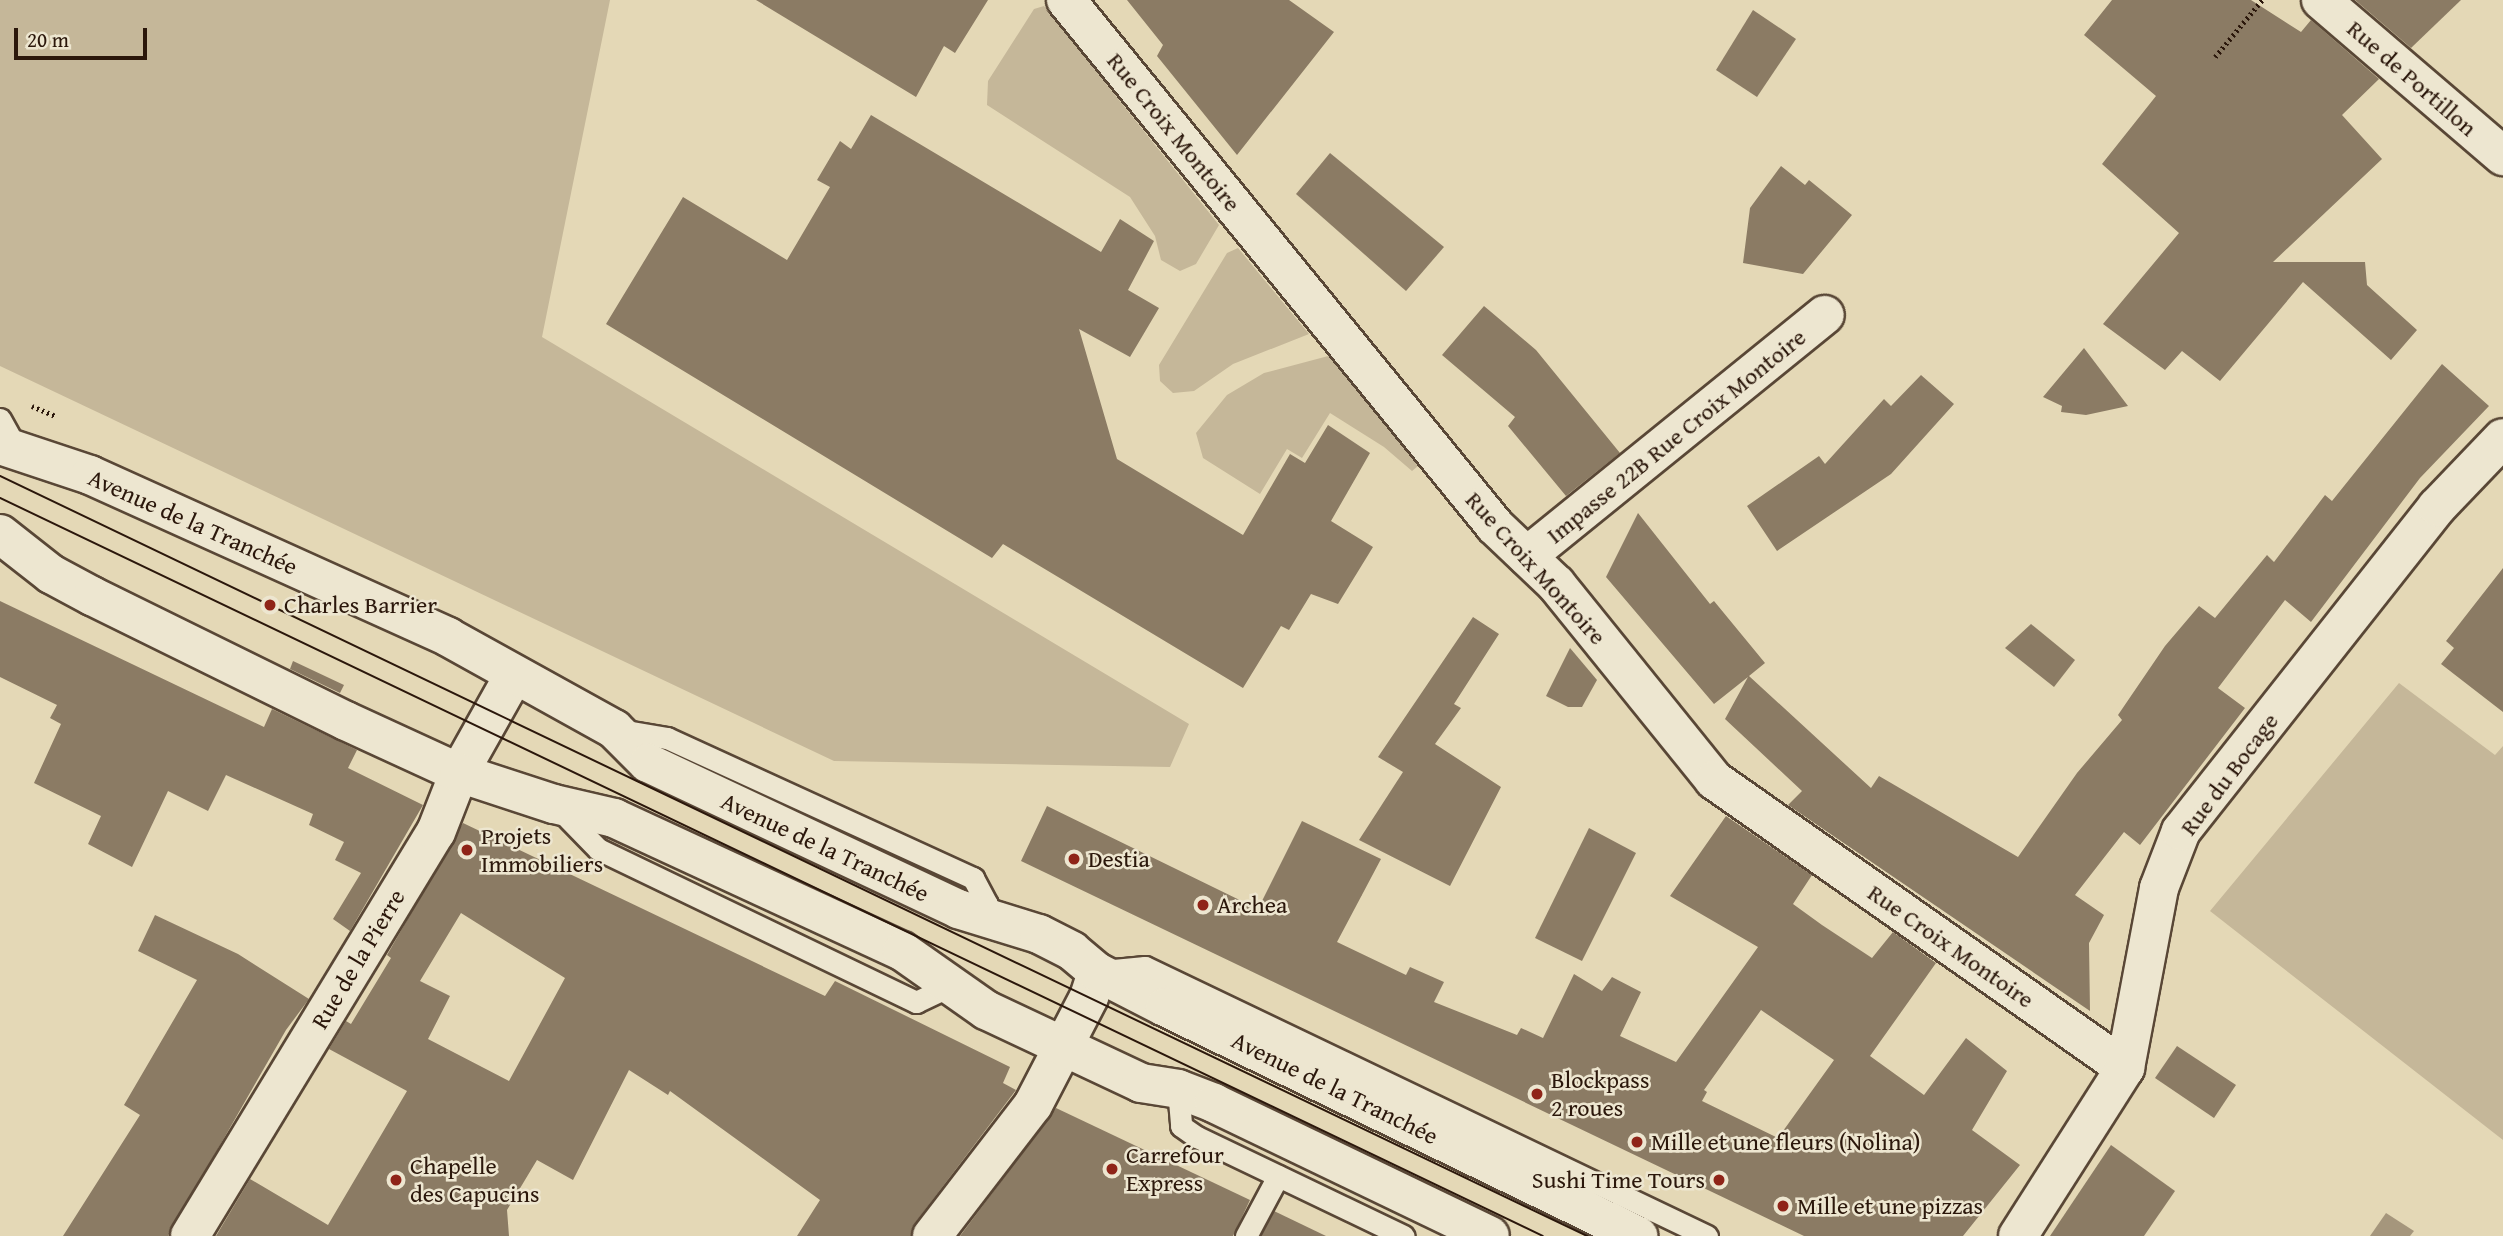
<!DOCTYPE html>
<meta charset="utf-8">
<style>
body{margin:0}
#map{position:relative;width:2503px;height:1236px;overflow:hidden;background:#e4d8b6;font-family:"Gentium Book Plus",serif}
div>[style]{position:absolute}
.green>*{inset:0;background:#c5b799}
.water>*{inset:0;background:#a5967c}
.building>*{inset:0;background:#8b7b64}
.path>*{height:4.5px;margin-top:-2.25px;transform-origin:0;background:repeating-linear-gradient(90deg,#2b170b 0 2px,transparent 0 5.5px)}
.roads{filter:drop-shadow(2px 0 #594736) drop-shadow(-2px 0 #594736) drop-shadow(0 2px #594736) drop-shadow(0 -2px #594736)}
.service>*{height:21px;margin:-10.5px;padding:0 10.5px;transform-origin:10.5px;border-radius:10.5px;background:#ede6d0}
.minor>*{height:38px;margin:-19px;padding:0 19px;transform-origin:19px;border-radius:19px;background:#ede6d0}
.secondary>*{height:38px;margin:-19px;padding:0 19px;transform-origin:19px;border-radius:19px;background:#ede6d0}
.tram>*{height:2px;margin:-1px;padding:0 1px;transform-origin:1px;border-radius:1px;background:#2b170b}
.dots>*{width:19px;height:19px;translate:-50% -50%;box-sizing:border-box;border:4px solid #ede6d0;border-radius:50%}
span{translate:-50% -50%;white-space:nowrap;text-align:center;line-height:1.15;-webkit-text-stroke:5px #ede6d0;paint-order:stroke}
.street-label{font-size:24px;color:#2b170b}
.poi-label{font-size:24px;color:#2b170b}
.left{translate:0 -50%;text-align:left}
.right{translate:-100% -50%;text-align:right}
.scale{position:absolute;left:14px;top:28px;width:133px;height:32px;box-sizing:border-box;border:4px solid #2b170b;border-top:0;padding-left:9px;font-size:21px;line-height:24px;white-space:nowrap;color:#2b170b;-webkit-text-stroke:5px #ede6d0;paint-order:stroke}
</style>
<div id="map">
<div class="green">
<i style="clip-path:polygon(0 0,610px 0,542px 337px,1189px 724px,1170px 767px,834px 761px,0 366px)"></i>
<i style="clip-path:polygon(1044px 6px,1219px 225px,1196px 264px,1180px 271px,1161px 260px,1155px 236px,1130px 197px,987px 105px,988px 81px,1034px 9px)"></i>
<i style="clip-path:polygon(1238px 248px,1309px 334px,1233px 364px,1194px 391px,1173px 393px,1160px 381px,1159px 365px,1227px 253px)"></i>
<i style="clip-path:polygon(1332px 355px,1418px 466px,1412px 471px,1384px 447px,1330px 413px,1302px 458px,1287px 449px,1260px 494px,1203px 458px,1196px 433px,1227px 395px,1264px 373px)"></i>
<i style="clip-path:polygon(2399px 683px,2495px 755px,2503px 746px,2503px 1140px,2210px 911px)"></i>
</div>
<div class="water">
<i style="clip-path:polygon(2386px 1213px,2414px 1231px,2410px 1236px,2370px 1236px)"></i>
</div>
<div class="building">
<i style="clip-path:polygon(756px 0,988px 0,955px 53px,944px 46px,916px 97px)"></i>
<i style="clip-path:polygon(1127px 0,1289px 0,1334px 32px,1237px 155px,1157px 56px,1163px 45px)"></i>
<i style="clip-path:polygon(2112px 0,2251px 0,2301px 32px,2311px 20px,2379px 79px,2342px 115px,2382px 159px,2273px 262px,2365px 262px,2367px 285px,2417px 330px,2391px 360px,2303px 282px,2220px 381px,2182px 351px,2165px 370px,2103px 324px,2179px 233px,2102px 164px,2156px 96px,2084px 35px)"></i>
<i style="clip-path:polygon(2355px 0,2461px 0,2411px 48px)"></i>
<i style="clip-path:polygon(1753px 10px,1796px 39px,1757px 97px,1716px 70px)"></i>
<i style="clip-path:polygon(871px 115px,1101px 252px,1120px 219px,1154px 241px,1128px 290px,1159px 308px,1130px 357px,1079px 329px,1117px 459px,1243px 535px,1290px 454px,1305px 463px,1328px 425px,1370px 453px,1331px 521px,1373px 547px,1338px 604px,1311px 594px,1289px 630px,1281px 626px,1243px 688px,1003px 544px,992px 558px,606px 324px,683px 197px,787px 260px,830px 187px,817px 180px,840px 141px,851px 149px)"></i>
<i style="clip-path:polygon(1330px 153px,1444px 247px,1406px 291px,1296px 194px)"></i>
<i style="clip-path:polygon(1781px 166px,1805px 185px,1809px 180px,1852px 215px,1803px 274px,1743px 263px,1750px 208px)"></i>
<i style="clip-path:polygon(1484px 306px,1536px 350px,1620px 453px,1566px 496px,1508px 426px,1515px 417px,1442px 355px)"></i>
<i style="clip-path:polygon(2084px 348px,2128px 406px,2086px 415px,2061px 412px,2062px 406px,2043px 397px)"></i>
<i style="clip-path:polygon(2442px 364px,2489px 406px,2420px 478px,2311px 622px,2285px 600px,2218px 688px,2245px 708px,2140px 845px,2124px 832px,2075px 895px,2104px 915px,2089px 943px,2090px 1011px,1788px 805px,1802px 791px,1725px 719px,1748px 677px,1714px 704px,1606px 577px,1638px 513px,1710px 604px,1714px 601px,1765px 663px,1749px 676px,1871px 788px,1879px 776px,2018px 857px,2077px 773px,2122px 720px,2118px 715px,2165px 646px,2199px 606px,2215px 618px,2267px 555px,2274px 562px,2325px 495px,2332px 501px)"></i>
<i style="clip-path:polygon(1921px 375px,1954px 404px,1891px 474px,1777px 551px,1747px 506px,1819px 456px,1825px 464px,1884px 399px,1891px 406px)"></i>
<i style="clip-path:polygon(2503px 568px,2503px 712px,2441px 664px,2454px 648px,2446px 641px)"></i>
<i style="clip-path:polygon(0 601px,264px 727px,272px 709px,357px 750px,348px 768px,423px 805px,350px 931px,333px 919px,361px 873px,335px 860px,344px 842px,309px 825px,313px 814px,226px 775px,208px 811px,168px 791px,132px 867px,88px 844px,101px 816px,34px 783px,61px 724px,50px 718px,57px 705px,0 677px)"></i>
<i style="clip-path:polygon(1473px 617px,1499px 634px,1454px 704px,1461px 708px,1435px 744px,1501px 787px,1450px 886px,1359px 840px,1403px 772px,1378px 757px)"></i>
<i style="clip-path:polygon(2031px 624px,2075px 660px,2054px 687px,2005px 648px)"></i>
<i style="clip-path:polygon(1570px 648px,1597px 680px,1582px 707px,1568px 707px,1546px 696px)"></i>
<i style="clip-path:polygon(293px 661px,344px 685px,340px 693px,290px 669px)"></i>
<i style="clip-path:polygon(evenodd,1047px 806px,1258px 909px,1302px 821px,1381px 859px,1337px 942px,1406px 975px,1410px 967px,1444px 982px,1434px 1002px,1517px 1035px,1521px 1028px,1543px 1038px,1574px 974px,1602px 991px,1612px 977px,1641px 992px,1620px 1036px,1676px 1062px,1758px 947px,1670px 896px,1726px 816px,1812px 875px,1793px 904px,1822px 925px,1872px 958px,1893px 932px,1936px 963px,1870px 1056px,1924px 1095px,1966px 1038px,2007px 1071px,1972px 1130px,2020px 1165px,1963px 1236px,1804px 1236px,1021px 861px,1047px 806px,1761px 1010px,1834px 1060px,1778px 1138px,1702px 1101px,1707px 1092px,1704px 1090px,1761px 1010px)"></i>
<i style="clip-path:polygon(evenodd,463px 823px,825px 996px,835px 981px,1010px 1067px,1003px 1083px,1016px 1090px,915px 1223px,911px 1236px,797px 1236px,820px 1200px,670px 1091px,668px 1095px,629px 1070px,573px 1180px,537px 1160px,507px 1210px,509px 1236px,216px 1236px,250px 1179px,328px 1225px,407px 1091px,329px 1049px,346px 1021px,351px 1024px,391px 958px,387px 955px,463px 823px,461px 913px,565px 978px,509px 1081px,428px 1039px,450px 996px,420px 981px,461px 913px)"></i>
<i style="clip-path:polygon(1589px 828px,1636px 853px,1582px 961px,1535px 938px)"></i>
<i style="clip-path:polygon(155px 915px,238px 954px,309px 999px,286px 1030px,168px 1236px,63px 1236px,140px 1115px,124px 1105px,197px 980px,138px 951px)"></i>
<i style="clip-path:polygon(2177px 1046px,2236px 1085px,2214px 1118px,2155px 1078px)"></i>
<i style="clip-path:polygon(1056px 1108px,1250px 1200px,1233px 1236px,960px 1236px)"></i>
<i style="clip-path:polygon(2111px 1145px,2175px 1191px,2144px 1236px,2050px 1236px)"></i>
<i style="clip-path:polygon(1274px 1211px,1326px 1236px,1261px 1236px)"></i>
</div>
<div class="path">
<i style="left:2215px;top:57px;width:74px;rotate:-50.5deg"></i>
<i style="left:32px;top:406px;width:26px;rotate:23deg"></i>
</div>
<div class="roads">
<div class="service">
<i style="left:0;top:419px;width:35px;rotate:61deg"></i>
<i style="left:620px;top:730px;width:48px;rotate:9.7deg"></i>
<i style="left:667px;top:738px;width:337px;rotate:24.6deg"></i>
<i style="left:973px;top:878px;width:30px;rotate:62deg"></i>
<i style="left:987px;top:904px;width:18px;rotate:84deg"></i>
<i style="left:560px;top:810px;width:54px;rotate:45.7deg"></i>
<i style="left:598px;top:849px;width:353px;rotate:25.7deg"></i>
<i style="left:916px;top:1002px;width:42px;rotate:-25.3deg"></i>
<i style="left:1103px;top:971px;width:42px;rotate:-5.4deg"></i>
<i style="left:1145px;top:967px;width:623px;rotate:25.58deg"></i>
<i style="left:1178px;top:1089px;width:37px;rotate:85deg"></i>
<i style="left:1181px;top:1126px;width:19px;rotate:35deg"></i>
<i style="left:1197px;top:1137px;width:229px;rotate:25.6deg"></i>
<i style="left:1246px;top:1236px;width:68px;rotate:-61.9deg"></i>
</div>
<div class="minor">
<i style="left:1066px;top:0;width:679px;rotate:50.8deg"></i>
<i style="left:1495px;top:526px;width:84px;rotate:43.6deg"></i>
<i style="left:1556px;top:584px;width:252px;rotate:51.1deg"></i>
<i style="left:1714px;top:780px;width:502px;rotate:35.02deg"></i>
<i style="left:2321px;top:0;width:240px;rotate:40.6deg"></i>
<i style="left:1527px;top:556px;width:383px;rotate:-39deg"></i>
<i style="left:190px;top:1236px;width:473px;rotate:-58.7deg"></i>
<i style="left:436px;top:832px;width:63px;rotate:-68.7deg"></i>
<i style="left:459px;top:773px;width:112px;rotate:-60.7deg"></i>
<i style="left:932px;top:1236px;width:165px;rotate:-52.4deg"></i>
<i style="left:1033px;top:1105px;width:122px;rotate:-62.6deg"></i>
<i style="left:1089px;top:997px;width:26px;rotate:-72deg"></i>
<i style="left:2018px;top:1236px;width:199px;rotate:-57.5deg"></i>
<i style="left:2125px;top:1068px;width:183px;rotate:-79.3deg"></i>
<i style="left:2159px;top:888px;width:61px;rotate:-68.9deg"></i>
<i style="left:2181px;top:831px;width:413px;rotate:-51.7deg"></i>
<i style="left:2437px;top:507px;width:95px;rotate:-46.3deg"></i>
</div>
<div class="secondary">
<i style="left:0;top:445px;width:95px;rotate:18.4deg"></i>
<i style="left:90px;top:475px;width:393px;rotate:24.3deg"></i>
<i style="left:448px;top:637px;width:190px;rotate:29deg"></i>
<i style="left:614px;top:729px;width:48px;rotate:45deg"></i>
<i style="left:648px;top:763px;width:343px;rotate:25.2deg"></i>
<i style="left:958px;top:909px;width:85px;rotate:17.2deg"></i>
<i style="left:1039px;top:934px;width:37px;rotate:27deg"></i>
<i style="left:1072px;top:951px;width:33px;rotate:40deg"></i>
<i style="left:1097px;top:972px;width:76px;rotate:27.2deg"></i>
<i style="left:1165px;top:1007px;width:526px;rotate:25.83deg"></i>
<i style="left:0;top:534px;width:65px;rotate:38.1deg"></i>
<i style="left:51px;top:574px;width:47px;rotate:28.2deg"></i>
<i style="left:92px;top:596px;width:283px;rotate:26.2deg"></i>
<i style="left:346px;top:721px;width:124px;rotate:24.7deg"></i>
<i style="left:459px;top:773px;width:100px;rotate:18.1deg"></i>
<i style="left:554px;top:804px;width:62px;rotate:13.1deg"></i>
<i style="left:614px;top:818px;width:317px;rotate:24.8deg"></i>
<i style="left:902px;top:951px;width:103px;rotate:35.1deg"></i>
<i style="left:986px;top:1010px;width:171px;rotate:25.2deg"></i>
<i style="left:1141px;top:1083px;width:37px;rotate:9deg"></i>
<i style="left:1178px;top:1089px;width:39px;rotate:21deg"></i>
<i style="left:1214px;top:1103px;width:306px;rotate:25.7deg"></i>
</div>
</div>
<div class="tram">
<i style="left:0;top:476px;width:1760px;rotate:25.59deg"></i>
<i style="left:0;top:498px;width:1710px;rotate:25.56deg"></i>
</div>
<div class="dots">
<i style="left:270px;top:605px;background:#8f2418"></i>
<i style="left:467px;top:850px;background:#8f2418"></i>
<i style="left:1074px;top:859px;background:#8f2418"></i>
<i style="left:1203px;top:905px;background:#8f2418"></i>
<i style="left:1537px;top:1094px;background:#8f2418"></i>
<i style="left:1637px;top:1142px;background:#8f2418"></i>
<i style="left:1112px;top:1169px;background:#8f2418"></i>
<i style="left:396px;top:1180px;background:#8f2418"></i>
<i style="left:1719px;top:1180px;background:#8f2418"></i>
<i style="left:1783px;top:1206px;background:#8f2418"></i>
</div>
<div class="street-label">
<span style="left:2412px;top:78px;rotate:41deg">Rue de Portillon</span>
<span style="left:1174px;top:132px;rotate:51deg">Rue Croix Montoire</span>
<span style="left:1676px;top:436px;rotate:-39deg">Impasse 22B Rue Croix Montoire</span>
<span style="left:193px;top:522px;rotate:24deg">Avenue de la Tranchée</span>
<span style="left:1536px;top:568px;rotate:48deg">Rue Croix Montoire</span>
<span style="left:2229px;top:774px;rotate:-53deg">Rue du Bocage</span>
<span style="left:825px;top:847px;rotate:25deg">Avenue de la Tranchée</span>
<span style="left:1951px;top:946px;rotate:35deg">Rue Croix Montoire</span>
<span style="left:358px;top:959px;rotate:-59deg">Rue de la Pierre</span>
<span style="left:1335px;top:1088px;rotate:26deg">Avenue de la Tranchée</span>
</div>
<div class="poi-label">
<span class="left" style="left:284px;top:605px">Charles Barrier</span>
<span class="left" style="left:481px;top:850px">Projets<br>Immobiliers</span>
<span class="left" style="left:1088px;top:859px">Destia</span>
<span class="left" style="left:1217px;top:905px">Archea</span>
<span class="left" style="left:1551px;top:1094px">Blockpass<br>2 roues</span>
<span class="left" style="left:1651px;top:1142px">Mille et une fleurs (Nolina)</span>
<span class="left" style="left:1126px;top:1169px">Carrefour<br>Express</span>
<span class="left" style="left:410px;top:1180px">Chapelle<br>des Capucins</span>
<span class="right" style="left:1705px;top:1180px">Sushi Time Tours</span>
<span class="left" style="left:1797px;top:1206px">Mille et une pizzas</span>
</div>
<div class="scale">20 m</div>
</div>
